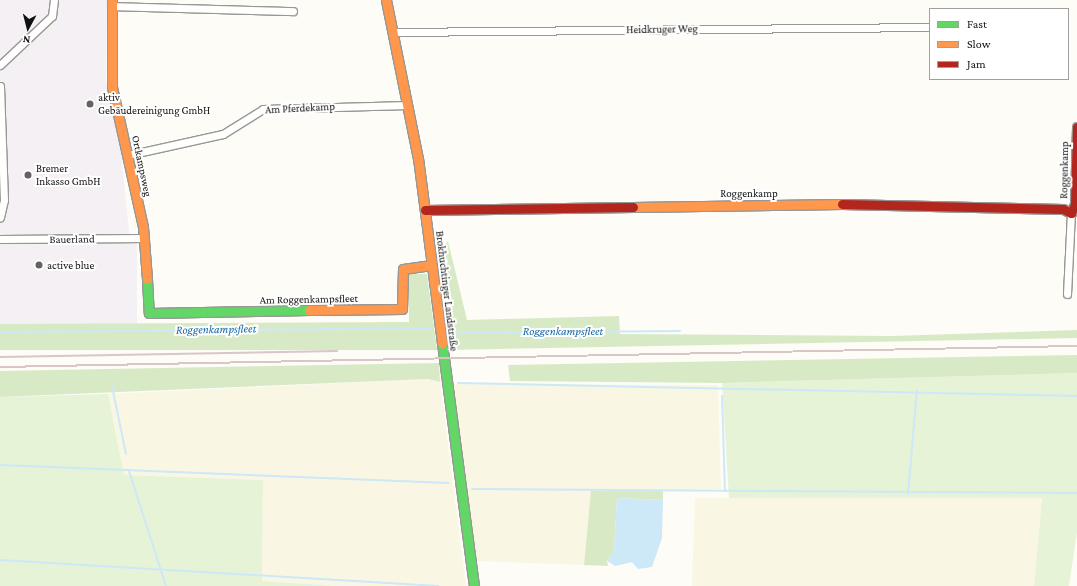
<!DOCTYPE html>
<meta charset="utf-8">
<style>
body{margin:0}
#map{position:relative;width:1077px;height:586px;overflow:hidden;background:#fdfcf7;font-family:"Crimson Pro",serif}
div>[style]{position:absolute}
.industrial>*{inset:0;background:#f5f0f3}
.farmland>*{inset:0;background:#f9f7e4}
.green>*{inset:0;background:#e7f3d7}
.forest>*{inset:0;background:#d8eac5}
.water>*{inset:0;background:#cde8f7}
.stream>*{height:2px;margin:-1px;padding:0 1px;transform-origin:1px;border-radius:1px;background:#cde8f7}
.roads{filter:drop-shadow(1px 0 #979795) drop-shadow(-1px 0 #979795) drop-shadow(0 1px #979795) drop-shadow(0 -1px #979795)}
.street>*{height:7px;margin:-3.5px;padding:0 3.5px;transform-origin:3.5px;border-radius:3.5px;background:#fffffe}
.fast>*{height:9px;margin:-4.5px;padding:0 4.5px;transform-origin:4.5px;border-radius:4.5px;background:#63d668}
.slow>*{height:9px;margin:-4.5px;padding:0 4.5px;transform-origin:4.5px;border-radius:4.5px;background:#ff974d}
.jam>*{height:9px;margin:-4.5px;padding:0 4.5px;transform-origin:4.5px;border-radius:4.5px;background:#b3261e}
.rail>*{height:2px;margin:-1px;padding:0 1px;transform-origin:1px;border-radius:1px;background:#d9c6c7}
.dots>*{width:11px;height:11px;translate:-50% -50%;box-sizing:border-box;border:2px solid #fff;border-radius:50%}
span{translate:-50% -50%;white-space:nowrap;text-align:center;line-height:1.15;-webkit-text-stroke:4px #fff;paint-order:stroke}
.street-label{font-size:11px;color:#111}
.poi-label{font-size:11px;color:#111}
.left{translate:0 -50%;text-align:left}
.water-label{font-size:12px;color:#1768a6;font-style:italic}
.legend{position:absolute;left:929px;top:8px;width:140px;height:72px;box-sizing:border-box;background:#fff;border:1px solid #a0a0a0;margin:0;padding:5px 7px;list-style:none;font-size:12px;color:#111}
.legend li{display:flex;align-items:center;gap:8px;height:20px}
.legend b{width:20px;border:1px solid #a0a0a0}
.north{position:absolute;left:8px;top:8px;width:40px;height:40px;-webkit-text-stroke:3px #fff;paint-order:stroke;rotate:187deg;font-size:11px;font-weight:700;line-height:16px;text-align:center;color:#111}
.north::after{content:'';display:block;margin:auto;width:14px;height:18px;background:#111;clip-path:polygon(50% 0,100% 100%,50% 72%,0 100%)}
</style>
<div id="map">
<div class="industrial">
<i style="clip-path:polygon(0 0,107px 0,106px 82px,121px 152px,129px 232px,137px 241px,137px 325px,0 324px)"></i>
</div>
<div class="farmland">
<i style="clip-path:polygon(428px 379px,440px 382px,466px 586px,336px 586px,262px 581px,263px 480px,124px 475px,108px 394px)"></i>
<i style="clip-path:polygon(451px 384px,718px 385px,721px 489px,592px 491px,584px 565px,475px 561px)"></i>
<i style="clip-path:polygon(695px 498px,1042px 498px,1034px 586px,692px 586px)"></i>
</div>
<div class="green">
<i style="clip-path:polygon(1077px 373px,1077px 532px,1069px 586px,1034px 586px,1042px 498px,729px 498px,722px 383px)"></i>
<i style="clip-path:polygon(108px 394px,124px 475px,263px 480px,262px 581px,336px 586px,0 586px,0 397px)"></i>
</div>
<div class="forest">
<i style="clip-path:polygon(448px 241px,467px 320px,619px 316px,620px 334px,892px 336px,1077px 330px,1077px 338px,446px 350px,434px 257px)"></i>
<i style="clip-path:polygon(408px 274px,427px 274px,437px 350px,0 350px,0 324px,409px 322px)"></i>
<i style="clip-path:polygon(1077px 355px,1077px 373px,722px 383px,510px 381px,508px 365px)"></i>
<i style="clip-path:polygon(439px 363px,440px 382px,428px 379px,0 397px,0 371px)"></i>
<i style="clip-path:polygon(591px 491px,663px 491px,663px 500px,617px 498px,614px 552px,607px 561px,608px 566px,584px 565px)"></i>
</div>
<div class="water">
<i style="clip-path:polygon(617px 498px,663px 500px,662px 538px,652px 567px,638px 569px,632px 562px,615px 566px,607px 561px,614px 552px)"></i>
</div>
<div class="stream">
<i style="left:0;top:332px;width:431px;rotate:-0.5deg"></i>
<i style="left:446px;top:333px;width:234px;rotate:-0.5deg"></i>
<i style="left:458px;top:383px;width:619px;rotate:1.2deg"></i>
<i style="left:112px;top:386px;width:69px;rotate:78.4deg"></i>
<i style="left:722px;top:396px;width:95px;rotate:88.2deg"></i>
<i style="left:0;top:465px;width:449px;rotate:2.3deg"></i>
<i style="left:129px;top:471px;width:121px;rotate:72.2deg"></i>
<i style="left:472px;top:489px;width:605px;rotate:0.38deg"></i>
<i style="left:908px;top:494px;width:104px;rotate:-85.1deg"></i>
<i style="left:0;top:560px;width:439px;rotate:3.4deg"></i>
</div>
<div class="roads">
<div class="street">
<i style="left:112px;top:6px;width:181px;rotate:1.6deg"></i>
<i style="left:394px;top:32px;width:536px;rotate:-0.53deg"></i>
<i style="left:0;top:65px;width:71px;rotate:-43.3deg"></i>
<i style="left:52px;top:16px;width:16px;rotate:-83deg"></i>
<i style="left:0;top:86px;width:114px;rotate:88deg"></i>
<i style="left:4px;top:200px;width:18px;rotate:103deg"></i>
<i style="left:128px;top:155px;width:97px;rotate:-12.5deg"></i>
<i style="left:223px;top:134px;width:47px;rotate:-32deg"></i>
<i style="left:263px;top:109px;width:145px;rotate:-1.6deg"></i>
<i style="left:0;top:239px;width:144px;rotate:-0.4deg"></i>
<i style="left:1067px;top:294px;width:81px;rotate:-87.2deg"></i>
</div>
<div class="fast">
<i style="left:147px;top:279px;width:34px;rotate:87deg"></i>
<i style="left:149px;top:313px;width:160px;rotate:-1.1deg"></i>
<i style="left:442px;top:343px;width:245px;rotate:82.5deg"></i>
</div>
<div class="slow">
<i style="left:112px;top:0;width:87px;rotate:90deg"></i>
<i style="left:112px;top:87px;width:143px;rotate:77.5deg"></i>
<i style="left:143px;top:227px;width:52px;rotate:85.6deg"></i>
<i style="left:386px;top:0;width:161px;rotate:78.6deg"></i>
<i style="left:418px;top:158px;width:187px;rotate:82.6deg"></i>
<i style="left:633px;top:207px;width:209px;rotate:-0.8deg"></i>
<i style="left:309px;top:310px;width:93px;rotate:-0.6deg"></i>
<i style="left:402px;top:309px;width:40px;rotate:-88.6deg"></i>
<i style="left:403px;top:269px;width:27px;rotate:-8deg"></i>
</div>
<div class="jam">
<i style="left:842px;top:204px;width:221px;rotate:1.3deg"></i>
<i style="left:1063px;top:209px;width:9px;rotate:27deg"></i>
<i style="left:1071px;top:213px;width:10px;rotate:-66deg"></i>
<i style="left:1075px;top:204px;width:77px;rotate:-88.5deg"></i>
<i style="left:425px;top:210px;width:208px;rotate:-0.8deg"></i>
</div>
</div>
<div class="rail">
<i style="left:0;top:357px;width:337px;rotate:-1deg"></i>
<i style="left:0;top:367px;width:1077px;rotate:-1.12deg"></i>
</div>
<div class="dots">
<i style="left:90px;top:104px;background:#646362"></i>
<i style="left:28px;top:175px;background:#646362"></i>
<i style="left:39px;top:265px;background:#646362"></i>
</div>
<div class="street-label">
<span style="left:662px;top:29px;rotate:-1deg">Heidkruger Weg</span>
<span style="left:300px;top:108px;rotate:-3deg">Am Pferdekamp</span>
<span style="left:142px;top:166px;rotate:78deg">Ortkampsweg</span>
<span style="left:1064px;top:170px;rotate:-89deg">Roggenkamp</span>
<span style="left:749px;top:193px">Roggenkamp</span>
<span style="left:72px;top:239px;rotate:-1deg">Bauerland</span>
<span style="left:447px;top:291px;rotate:83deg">Brokhuchtinger Landstraße</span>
<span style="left:309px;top:299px;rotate:-1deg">Am Roggenkampsfleet</span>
</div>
<div class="poi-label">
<span class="left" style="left:98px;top:104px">aktiv<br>Gebäudereinigung GmbH</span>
<span class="left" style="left:36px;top:175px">Bremer<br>Inkasso GmbH</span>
<span class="left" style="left:47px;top:265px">active blue</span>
</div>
<div class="water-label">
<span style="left:216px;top:330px;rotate:-1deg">Roggenkampsfleet</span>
<span style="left:563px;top:332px">Roggenkampsfleet</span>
</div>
<ul class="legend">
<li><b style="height:5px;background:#63d668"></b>Fast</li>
<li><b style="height:5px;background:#ff974d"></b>Slow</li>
<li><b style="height:5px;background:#b3261e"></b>Jam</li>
</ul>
<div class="north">N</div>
</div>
